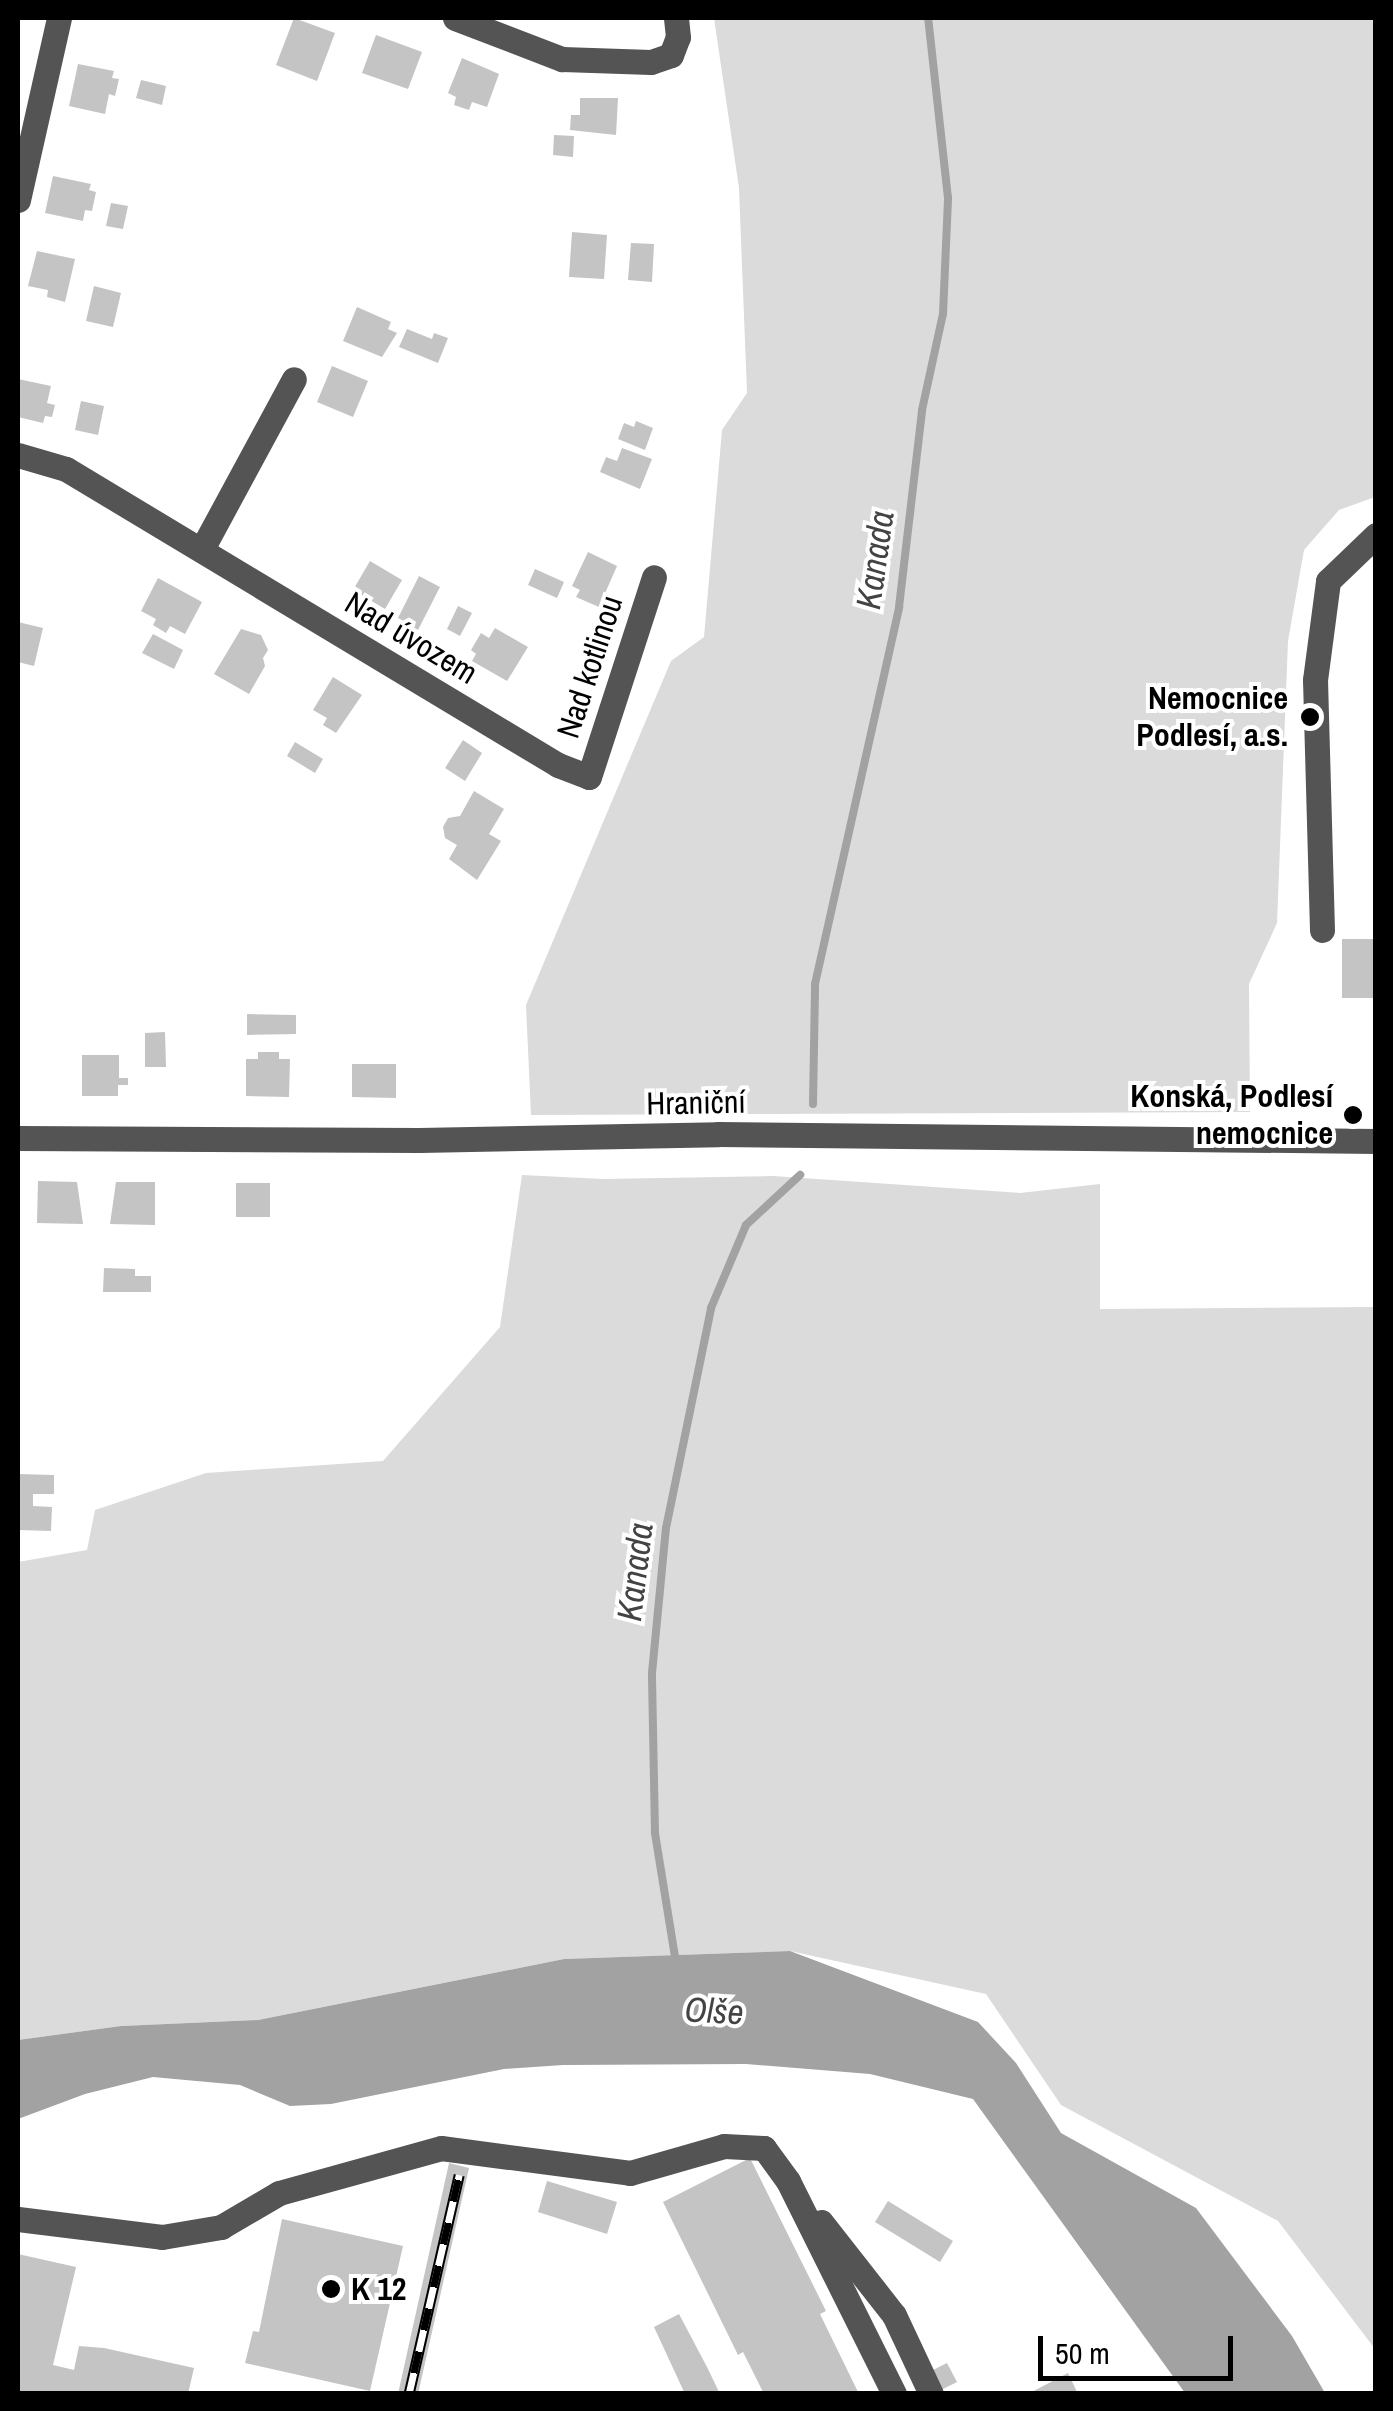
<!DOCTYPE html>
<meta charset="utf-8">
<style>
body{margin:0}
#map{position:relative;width:1393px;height:2411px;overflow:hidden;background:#fff;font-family:"Archivo Narrow",sans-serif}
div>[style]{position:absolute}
.green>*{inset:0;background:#dbdbdb}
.water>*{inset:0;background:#a2a2a2}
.stream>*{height:8px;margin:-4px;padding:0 4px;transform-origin:4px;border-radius:4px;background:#a2a2a2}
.building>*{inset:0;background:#c4c4c4}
.minor>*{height:25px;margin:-12.5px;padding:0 12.5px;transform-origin:12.5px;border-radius:12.5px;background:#545454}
.rail>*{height:11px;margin-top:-5.5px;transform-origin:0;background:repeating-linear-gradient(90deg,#fff 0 22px,#000 0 44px);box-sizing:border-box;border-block:2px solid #000}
.dots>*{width:28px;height:28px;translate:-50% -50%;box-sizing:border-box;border:5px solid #fff;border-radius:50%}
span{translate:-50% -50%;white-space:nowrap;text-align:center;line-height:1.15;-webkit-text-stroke:8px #fff;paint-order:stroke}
.street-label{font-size:32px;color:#000}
.poi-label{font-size:32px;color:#000;font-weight:700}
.right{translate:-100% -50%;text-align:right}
.left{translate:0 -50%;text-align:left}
.water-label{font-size:35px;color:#434343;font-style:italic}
.frame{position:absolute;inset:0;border:20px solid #000;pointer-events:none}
.scale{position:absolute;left:1038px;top:2336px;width:195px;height:45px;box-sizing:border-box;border:5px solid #000;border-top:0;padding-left:12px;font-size:30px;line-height:35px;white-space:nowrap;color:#000;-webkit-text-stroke:8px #fff;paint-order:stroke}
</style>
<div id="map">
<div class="green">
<i style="clip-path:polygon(714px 18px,1375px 18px,1375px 497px,1339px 510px,1304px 550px,1288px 641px,1277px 923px,1249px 984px,1250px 1112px,531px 1115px,526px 1005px,671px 661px,704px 637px,722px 430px,747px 393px,739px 188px)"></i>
<i style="clip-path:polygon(522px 1175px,603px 1179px,773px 1176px,1020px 1193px,1100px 1184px,1100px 1309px,1375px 1307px,1375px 2349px,1278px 2221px,1061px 2105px,986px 1994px,790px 1951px,564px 1959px,258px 2020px,121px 2026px,18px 2040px,18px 1562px,87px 1550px,95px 1510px,206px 1473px,383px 1461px,500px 1327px)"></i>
</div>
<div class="water">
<i style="clip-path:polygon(790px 1951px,978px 2022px,1016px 2063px,1061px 2133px,1196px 2208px,1292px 2336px,1325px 2393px,1185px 2393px,973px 2099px,870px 2074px,746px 2064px,563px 2065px,504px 2069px,331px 2104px,290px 2106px,240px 2085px,153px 2077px,85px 2094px,18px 2119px,18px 2040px,121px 2026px,258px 2020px,564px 1959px)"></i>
</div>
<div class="stream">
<i style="left:813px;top:1104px;width:120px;rotate:-89deg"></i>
<i style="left:815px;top:984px;width:386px;rotate:-77.4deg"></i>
<i style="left:899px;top:607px;width:198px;rotate:-83.3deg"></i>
<i style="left:922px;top:410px;width:98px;rotate:-77.7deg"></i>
<i style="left:943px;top:314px;width:116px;rotate:-87.5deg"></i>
<i style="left:948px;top:198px;width:181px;rotate:-96.3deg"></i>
<i style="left:676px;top:1963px;width:132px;rotate:-99.2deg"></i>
<i style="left:655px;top:1833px;width:160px;rotate:-91.1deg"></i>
<i style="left:652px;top:1673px;width:146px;rotate:-84.5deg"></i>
<i style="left:666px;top:1528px;width:225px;rotate:-78.4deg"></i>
<i style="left:711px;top:1308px;width:90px;rotate:-67.1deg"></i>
<i style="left:746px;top:1225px;width:74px;rotate:-42.8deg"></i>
</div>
<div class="building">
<i style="clip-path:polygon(294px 18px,335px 33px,317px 81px,276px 65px)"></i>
<i style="clip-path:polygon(376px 35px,422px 52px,408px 89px,362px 73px)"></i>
<i style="clip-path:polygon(462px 58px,499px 74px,487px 107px,472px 102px,469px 110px,454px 105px,456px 97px,448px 93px)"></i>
<i style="clip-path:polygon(78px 64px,114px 71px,112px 78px,119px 79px,115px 96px,109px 94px,105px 114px,69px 106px)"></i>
<i style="clip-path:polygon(141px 80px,166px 86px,162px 105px,136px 98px)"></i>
<i style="clip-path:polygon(580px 98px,618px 98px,616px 135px,570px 130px,571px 115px,580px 115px)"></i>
<i style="clip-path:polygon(554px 135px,574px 136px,573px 157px,553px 155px)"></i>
<i style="clip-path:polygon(53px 176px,91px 184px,89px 190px,96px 192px,92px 211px,85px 210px,83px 221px,45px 213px)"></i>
<i style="clip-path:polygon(111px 203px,128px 206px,123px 229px,106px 226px)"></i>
<i style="clip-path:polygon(572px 232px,607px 235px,604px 279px,569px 277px)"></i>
<i style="clip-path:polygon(631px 243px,654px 244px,652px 282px,628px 280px)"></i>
<i style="clip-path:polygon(37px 251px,75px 259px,65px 302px,47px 297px,48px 290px,28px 286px)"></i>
<i style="clip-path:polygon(94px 286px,121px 293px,113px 327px,86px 321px)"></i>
<i style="clip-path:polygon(357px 307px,391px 322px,388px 329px,397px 333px,382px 357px,343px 341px)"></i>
<i style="clip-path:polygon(407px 329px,432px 339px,434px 333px,448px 338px,438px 363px,399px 347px)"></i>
<i style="clip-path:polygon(332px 366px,368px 381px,353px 417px,317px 402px)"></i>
<i style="clip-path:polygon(18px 379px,51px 386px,47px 403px,55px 405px,52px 417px,45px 416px,43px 423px,18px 417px)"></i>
<i style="clip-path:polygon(81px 401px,104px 406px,98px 435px,75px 430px)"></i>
<i style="clip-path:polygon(636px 421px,653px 428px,645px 450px,618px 439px,624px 423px,634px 427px)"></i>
<i style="clip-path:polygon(622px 448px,652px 459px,640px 489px,600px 472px,606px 457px,617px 461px)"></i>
<i style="clip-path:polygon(588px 552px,617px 566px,599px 607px,576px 597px,580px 590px,572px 586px)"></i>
<i style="clip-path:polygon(370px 561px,402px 580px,385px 609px,353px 590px)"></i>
<i style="clip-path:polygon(535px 569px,564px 582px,557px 598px,528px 585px)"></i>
<i style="clip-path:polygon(419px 576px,440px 587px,418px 630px,398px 618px)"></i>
<i style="clip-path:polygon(158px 578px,202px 602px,185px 634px,170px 626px,166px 633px,153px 625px,156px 619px,141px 611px)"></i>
<i style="clip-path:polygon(458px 606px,472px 613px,460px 636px,447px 629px)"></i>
<i style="clip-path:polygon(18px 622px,43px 628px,34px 666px,18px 662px)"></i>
<i style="clip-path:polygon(495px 628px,528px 647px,507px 681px,472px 661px,476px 654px,471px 650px,481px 633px,489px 638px)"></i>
<i style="clip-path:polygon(241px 629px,261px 635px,268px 650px,263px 658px,265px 666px,249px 694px,214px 674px)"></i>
<i style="clip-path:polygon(153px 634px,183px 650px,174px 669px,142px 653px)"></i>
<i style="clip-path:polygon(333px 677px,362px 695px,336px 733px,323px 725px,327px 718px,313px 710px)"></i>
<i style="clip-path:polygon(463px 740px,482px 753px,465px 781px,445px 768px)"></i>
<i style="clip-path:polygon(295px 742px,323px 759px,315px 773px,287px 756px)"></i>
<i style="clip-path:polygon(474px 791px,504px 809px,489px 834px,501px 841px,477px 880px,449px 859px,457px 845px,445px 838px,443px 827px,448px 818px,460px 816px)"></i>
<i style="clip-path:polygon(1342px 939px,1376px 939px,1376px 998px,1342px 998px)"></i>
<i style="clip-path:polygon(247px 1014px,296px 1015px,296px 1034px,247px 1035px)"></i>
<i style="clip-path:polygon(165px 1032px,166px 1067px,145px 1067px,145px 1033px)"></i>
<i style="clip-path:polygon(258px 1052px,279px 1052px,279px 1059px,290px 1059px,289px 1097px,246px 1096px,246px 1059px,258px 1059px)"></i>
<i style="clip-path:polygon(82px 1055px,119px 1055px,119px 1078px,128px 1078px,128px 1085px,118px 1085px,118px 1096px,82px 1096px)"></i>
<i style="clip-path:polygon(352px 1064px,396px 1064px,396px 1098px,352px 1097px)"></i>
<i style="clip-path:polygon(38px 1181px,77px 1182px,83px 1224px,37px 1223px)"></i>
<i style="clip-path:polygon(116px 1182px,155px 1182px,155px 1225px,110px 1224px)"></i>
<i style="clip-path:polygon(236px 1183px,270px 1183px,270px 1217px,236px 1217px)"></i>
<i style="clip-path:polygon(104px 1268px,135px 1269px,135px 1276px,151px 1276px,151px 1292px,103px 1292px)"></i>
<i style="clip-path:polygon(18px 1474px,54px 1475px,54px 1494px,33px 1494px,33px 1506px,52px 1507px,51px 1531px,18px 1530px)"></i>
<i style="clip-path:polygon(750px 2158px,826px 2311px,820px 2314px,859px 2394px,764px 2394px,743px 2352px,738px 2355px,663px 2202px)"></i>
<i style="clip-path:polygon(449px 2163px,469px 2168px,418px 2394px,398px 2394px)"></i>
<i style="clip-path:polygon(547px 2181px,617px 2202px,607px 2234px,538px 2212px)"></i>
<i style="clip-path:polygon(888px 2201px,953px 2241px,940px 2262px,875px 2222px)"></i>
<i style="clip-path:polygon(282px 2219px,403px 2246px,370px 2391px,245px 2363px,253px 2331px,259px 2332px)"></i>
<i style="clip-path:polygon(18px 2254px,76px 2267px,53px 2365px,74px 2370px,79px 2346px,104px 2348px,194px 2368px,188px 2394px,18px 2394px)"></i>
<i style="clip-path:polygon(679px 2314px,707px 2367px,720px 2394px,685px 2394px,654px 2327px)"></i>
<i style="clip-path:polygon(947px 2363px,957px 2382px,939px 2391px,929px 2372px)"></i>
<i style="clip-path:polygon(1068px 2373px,1078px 2394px,1028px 2394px)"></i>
</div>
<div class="minor">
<i style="left:455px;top:18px;width:115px;rotate:21deg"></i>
<i style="left:562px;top:59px;width:89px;rotate:1.9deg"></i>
<i style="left:651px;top:62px;width:21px;rotate:-19deg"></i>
<i style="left:671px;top:55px;width:19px;rotate:-69deg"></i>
<i style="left:678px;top:37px;width:19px;rotate:-96deg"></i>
<i style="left:18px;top:200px;width:187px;rotate:-77.3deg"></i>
<i style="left:18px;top:455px;width:50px;rotate:16.3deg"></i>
<i style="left:66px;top:469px;width:574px;rotate:31.03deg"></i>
<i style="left:558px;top:765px;width:33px;rotate:21deg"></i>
<i style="left:589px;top:777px;width:210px;rotate:-72deg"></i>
<i style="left:202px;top:549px;width:193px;rotate:-61.6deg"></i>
<i style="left:1322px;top:930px;width:250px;rotate:-91.6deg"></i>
<i style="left:1315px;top:680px;width:100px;rotate:-82.5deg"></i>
<i style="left:1328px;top:581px;width:66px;rotate:-43.8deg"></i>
<i style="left:18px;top:1138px;width:401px;rotate:0.3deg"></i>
<i style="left:419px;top:1140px;width:299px;rotate:-1.1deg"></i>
<i style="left:718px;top:1134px;width:658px;rotate:0.61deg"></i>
<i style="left:18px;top:2219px;width:145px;rotate:7.1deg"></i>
<i style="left:162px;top:2237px;width:60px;rotate:-9.6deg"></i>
<i style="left:221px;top:2227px;width:67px;rotate:-30.4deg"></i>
<i style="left:279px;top:2193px;width:168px;rotate:-15.5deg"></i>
<i style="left:441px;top:2148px;width:191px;rotate:7.5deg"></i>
<i style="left:630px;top:2173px;width:98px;rotate:-16deg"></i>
<i style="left:724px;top:2146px;width:40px;rotate:2.9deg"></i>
<i style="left:764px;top:2148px;width:41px;rotate:54deg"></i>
<i style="left:788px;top:2181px;width:238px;rotate:63.5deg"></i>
<i style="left:821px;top:2222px;width:118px;rotate:51.9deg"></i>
<i style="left:894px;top:2315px;width:87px;rotate:64.9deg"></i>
</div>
<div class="rail">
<i style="left:409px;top:2394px;width:225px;rotate:-77.1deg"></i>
</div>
<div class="dots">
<i style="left:1310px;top:717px;background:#000"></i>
<i style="left:1353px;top:1115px;background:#000"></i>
<i style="left:331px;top:2289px;background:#000"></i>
</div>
<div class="street-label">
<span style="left:411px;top:638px;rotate:31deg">Nad úvozem</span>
<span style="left:590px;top:667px;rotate:-72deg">Nad kotlinou</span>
<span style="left:696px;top:1103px;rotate:-1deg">Hraniční</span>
</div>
<div class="poi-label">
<span class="right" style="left:1288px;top:717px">Nemocnice<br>Podlesí, a.s.</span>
<span class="right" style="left:1333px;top:1115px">Konská, Podlesí<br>nemocnice</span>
<span class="left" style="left:351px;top:2289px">K 12</span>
</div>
<div class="water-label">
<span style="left:875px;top:560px;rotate:-82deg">Kanada</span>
<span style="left:635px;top:1572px;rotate:-83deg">Kanada</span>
<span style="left:714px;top:2011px;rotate:3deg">Olše</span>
</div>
<div class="frame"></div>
<div class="scale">50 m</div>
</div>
